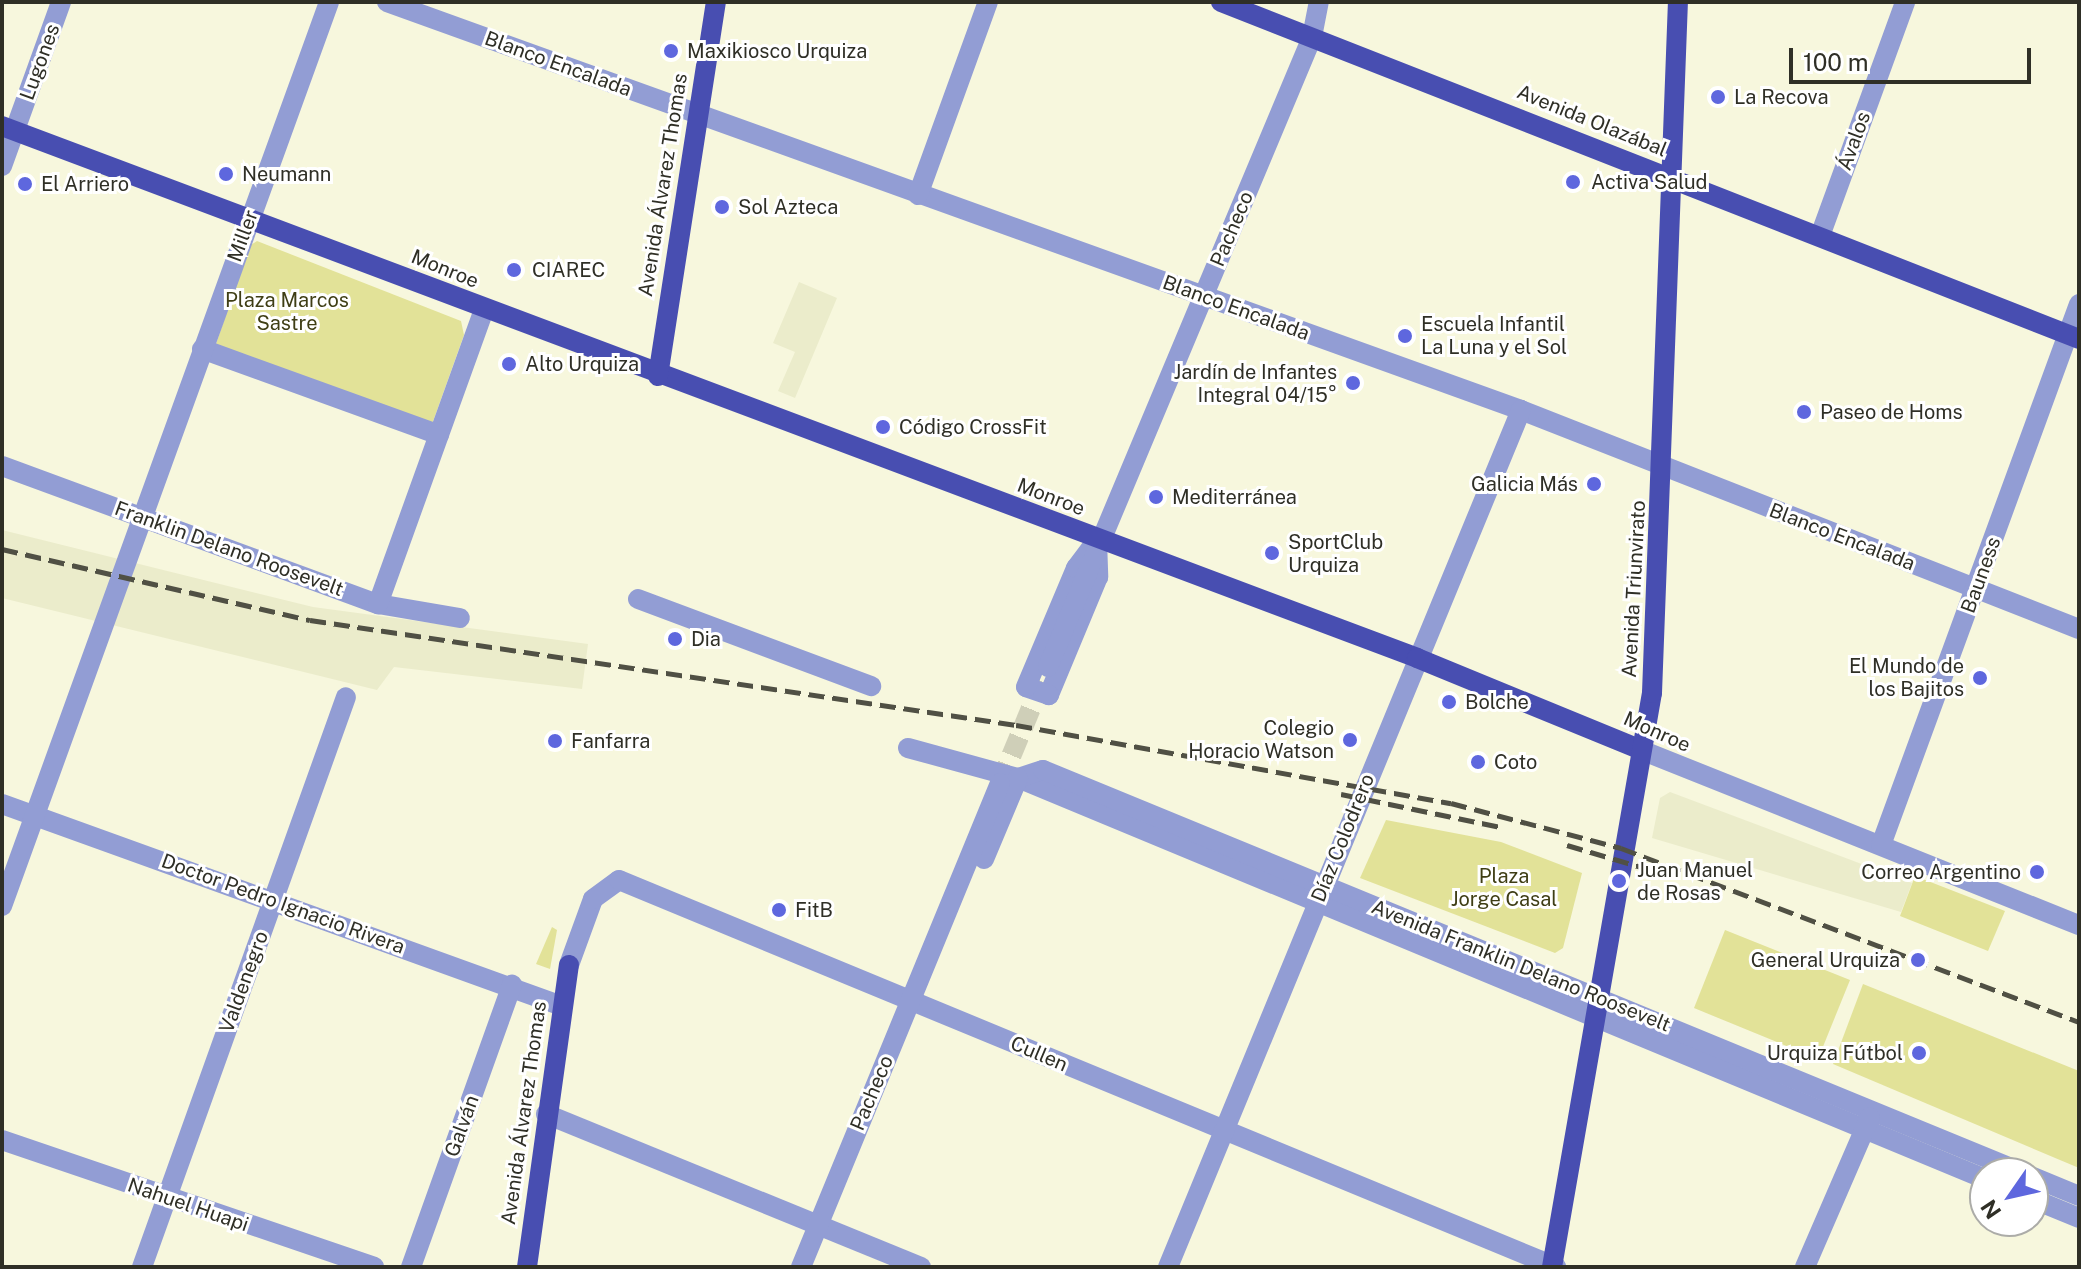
<!DOCTYPE html>
<meta charset="utf-8">
<style>
body{margin:0}
#map{position:relative;width:2081px;height:1269px;overflow:hidden;background:#f7f7dd;font-family:"Public Sans",sans-serif}
div>[style]{position:absolute}
.built>*{inset:0;background:#ebeccb}
.green>*{inset:0;background:#e2e298}
.minor-tunnel>*{height:20px;margin-top:-10px;transform-origin:0;background:repeating-linear-gradient(90deg,#cfcfb8 0 20px,transparent 0 30px)}
.minor>*{height:20px;margin:-10px;padding:0 10px;transform-origin:10px;border-radius:10px;background:#929dd4}
.major>*{height:20px;margin:-10px;padding:0 10px;transform-origin:10px;border-radius:10px;background:#484eb1}
.rail>*{height:5px;margin-top:-2.5px;transform-origin:0;background:repeating-linear-gradient(90deg,#505044 0 16px,transparent 0 24px)}
.dots>*{width:22px;height:22px;translate:-50% -50%;box-sizing:border-box;border:4px solid #fff;border-radius:50%}
span{translate:-50% -50%;white-space:nowrap;text-align:center;line-height:1.15;-webkit-text-stroke:6px #fff;paint-order:stroke}
.poi-label{font-size:20px;color:#2f2f26}
.left{translate:0 -50%;text-align:left}
.right{translate:-100% -50%;text-align:right}
.street-label{font-size:20px;color:#2f2f26}
.park-label{font-size:20px;color:#3f3e15}
.frame{position:absolute;inset:0;border:4px solid #2f2f26;pointer-events:none}
.north{position:absolute;left:1969px;top:1157px;width:80px;height:80px;box-sizing:border-box;background:#fff;border:2px solid #acaca8;border-radius:50%;rotate:236deg;font-size:22px;font-weight:700;line-height:32px;text-align:center;color:#2f2f26}
.north::after{content:'';display:block;margin:auto;width:28px;height:36px;background:#5e67de;clip-path:polygon(50% 0,100% 100%,50% 72%,0 100%)}
.scale{position:absolute;left:1789px;top:48px;width:242px;height:36px;box-sizing:border-box;border:4px solid #2f2f26;border-top:0;padding-left:10px;font-size:24px;line-height:28px;white-space:nowrap;color:#2f2f26;-webkit-text-stroke:6px #fff;paint-order:stroke}
</style>
<div id="map">
<div class="built">
<i style="clip-path:polygon(799px 282px,837px 298px,795px 398px,778px 391px,795px 352px,773px 343px)"></i>
<i style="clip-path:polygon(2px 530px,313px 607px,588px 644px,582px 689px,394px 667px,377px 690px,2px 598px)"></i>
<i style="clip-path:polygon(1670px 792px,1912px 883px,1901px 912px,1652px 838px,1660px 798px)"></i>
</div>
<div class="green">
<i style="clip-path:polygon(257px 241px,461px 321px,464px 335px,431px 427px,216px 344px,249px 246px)"></i>
<i style="clip-path:polygon(1386px 820px,1501px 842px,1582px 873px,1563px 948px,1555px 953px,1360px 878px)"></i>
<i style="clip-path:polygon(1915px 876px,2005px 911px,1988px 951px,1900px 916px)"></i>
<i style="clip-path:polygon(552px 927px,557px 930px,550px 969px,536px 964px)"></i>
<i style="clip-path:polygon(1725px 930px,1850px 980px,1818px 1059px,1694px 1008px)"></i>
<i style="clip-path:polygon(1863px 984px,2079px 1071px,2079px 1168px,1833px 1064px)"></i>
</div>
<div class="minor-tunnel">
<i style="left:1000px;top:783px;width:126px;rotate:-67.5deg"></i>
</div>
<div class="minor">
<i style="left:387px;top:2px;width:1205px;rotate:19.79deg"></i>
<i style="left:1521px;top:410px;width:599px;rotate:21.43deg"></i>
<i style="left:2px;top:166px;width:174px;rotate:-70.2deg"></i>
<i style="left:918px;top:195px;width:205px;rotate:-70.1deg"></i>
<i style="left:1820px;top:236px;width:249px;rotate:-70deg"></i>
<i style="left:202px;top:349px;width:252px;rotate:19.9deg"></i>
<i style="left:2px;top:466px;width:401px;rotate:20.2deg"></i>
<i style="left:378px;top:604px;width:83px;rotate:9.7deg"></i>
<i style="left:1097px;top:540px;width:37px;rotate:88deg"></i>
<i style="left:1098px;top:577px;width:128px;rotate:112.6deg"></i>
<i style="left:1049px;top:695px;width:24px;rotate:-161deg"></i>
<i style="left:1026px;top:687px;width:129px;rotate:-67.2deg"></i>
<i style="left:1076px;top:568px;width:35px;rotate:-53deg"></i>
<i style="left:638px;top:599px;width:249px;rotate:20.5deg"></i>
<i style="left:378px;top:604px;width:313px;rotate:-70.2deg"></i>
<i style="left:1048px;top:667px;width:683px;rotate:-67.26deg"></i>
<i style="left:1312px;top:37px;width:36px;rotate:-79deg"></i>
<i style="left:908px;top:748px;width:114px;rotate:15.3deg"></i>
<i style="left:1018px;top:778px;width:1047px;rotate:22.52deg"></i>
<i style="left:1641px;top:750px;width:472px;rotate:21.8deg"></i>
<i style="left:1018px;top:778px;width:26px;rotate:-18deg"></i>
<i style="left:1043px;top:770px;width:1060px;rotate:22.35deg"></i>
<i style="left:2px;top:804px;width:595px;rotate:19.84deg"></i>
<i style="left:1881px;top:845px;width:576px;rotate:-69.9deg"></i>
<i style="left:984px;top:859px;width:88px;rotate:-67.2deg"></i>
<i style="left:2px;top:906px;width:961px;rotate:-70.11deg"></i>
<i style="left:569px;top:965px;width:70px;rotate:-70deg"></i>
<i style="left:593px;top:899px;width:32px;rotate:-36deg"></i>
<i style="left:619px;top:880px;width:1014px;rotate:22.44deg"></i>
<i style="left:546px;top:1114px;width:405px;rotate:22.2deg"></i>
<i style="left:2px;top:1140px;width:393px;rotate:18.8deg"></i>
<i style="left:2033px;top:1177px;width:50px;rotate:22.4deg"></i>
<i style="left:2033px;top:1199px;width:50px;rotate:22.4deg"></i>
<i style="left:142px;top:1267px;width:605px;rotate:-70.31deg"></i>
<i style="left:411px;top:1267px;width:300px;rotate:-70.3deg"></i>
<i style="left:801px;top:1267px;width:523px;rotate:-67.65deg"></i>
<i style="left:1168px;top:1267px;width:927px;rotate:-67.61deg"></i>
<i style="left:1805px;top:1267px;width:163px;rotate:-66.6deg"></i>
</div>
<div class="major">
<i style="left:1221px;top:2px;width:922px;rotate:21.44deg"></i>
<i style="left:2px;top:126px;width:1512px;rotate:20.6deg"></i>
<i style="left:1417px;top:658px;width:242px;rotate:22.3deg"></i>
<i style="left:658px;top:376px;width:378px;rotate:-81.2deg"></i>
<i style="left:527px;top:1267px;width:305px;rotate:-82.1deg"></i>
<i style="left:1552px;top:1267px;width:583px;rotate:-80.12deg"></i>
<i style="left:1652px;top:693px;width:691px;rotate:-87.85deg"></i>
</div>
<div class="rail">
<i style="left:2px;top:549px;width:316px;rotate:13deg"></i>
<i style="left:310px;top:620px;width:714px;rotate:8.46deg"></i>
<i style="left:1016px;top:725px;width:442px;rotate:10.2deg"></i>
<i style="left:1451px;top:803px;width:176px;rotate:14.8deg"></i>
<i style="left:1621px;top:848px;width:490px;rotate:20.8deg"></i>
<i style="left:1341px;top:794px;width:163px;rotate:11.7deg"></i>
<i style="left:1567px;top:845px;width:92px;rotate:16.5deg"></i>
</div>
<div class="dots">
<i style="left:671px;top:51px;background:#5e67de"></i>
<i style="left:1718px;top:97px;background:#5e67de"></i>
<i style="left:226px;top:174px;background:#5e67de"></i>
<i style="left:1573px;top:182px;background:#5e67de"></i>
<i style="left:25px;top:184px;background:#5e67de"></i>
<i style="left:722px;top:207px;background:#5e67de"></i>
<i style="left:514px;top:270px;background:#5e67de"></i>
<i style="left:1405px;top:336px;background:#5e67de"></i>
<i style="left:509px;top:364px;background:#5e67de"></i>
<i style="left:1353px;top:383px;background:#5e67de"></i>
<i style="left:1804px;top:412px;background:#5e67de"></i>
<i style="left:883px;top:427px;background:#5e67de"></i>
<i style="left:1594px;top:484px;background:#5e67de"></i>
<i style="left:1156px;top:497px;background:#5e67de"></i>
<i style="left:1272px;top:553px;background:#5e67de"></i>
<i style="left:675px;top:639px;background:#5e67de"></i>
<i style="left:1980px;top:678px;background:#5e67de"></i>
<i style="left:1449px;top:702px;background:#5e67de"></i>
<i style="left:1350px;top:740px;background:#5e67de"></i>
<i style="left:555px;top:741px;background:#5e67de"></i>
<i style="left:1478px;top:762px;background:#5e67de"></i>
<i style="left:2037px;top:872px;background:#5e67de"></i>
<i style="left:1619px;top:881px;background:#5e67de"></i>
<i style="left:779px;top:910px;background:#5e67de"></i>
<i style="left:1918px;top:960px;background:#5e67de"></i>
<i style="left:1919px;top:1053px;background:#5e67de"></i>
</div>
<div class="poi-label">
<span class="left" style="left:687px;top:51px">Maxikiosco Urquiza</span>
<span class="left" style="left:1734px;top:97px">La Recova</span>
<span class="left" style="left:242px;top:174px">Neumann</span>
<span class="left" style="left:1591px;top:182px">Activa Salud</span>
<span class="left" style="left:41px;top:184px">El Arriero</span>
<span class="left" style="left:738px;top:207px">Sol Azteca</span>
<span class="left" style="left:532px;top:270px">CIAREC</span>
<span class="left" style="left:1421px;top:336px">Escuela Infantil<br>La Luna y el Sol</span>
<span class="left" style="left:525px;top:364px">Alto Urquiza</span>
<span class="right" style="left:1337px;top:384px">Jardín de Infantes<br>Integral 04/15°</span>
<span class="left" style="left:1820px;top:412px">Paseo de Homs</span>
<span class="left" style="left:899px;top:427px">Código CrossFit</span>
<span class="right" style="left:1578px;top:484px">Galicia Más</span>
<span class="left" style="left:1172px;top:497px">Mediterránea</span>
<span class="left" style="left:1288px;top:554px">SportClub<br>Urquiza</span>
<span class="left" style="left:691px;top:639px">Dia</span>
<span class="right" style="left:1964px;top:678px">El Mundo de<br>los Bajitos</span>
<span class="left" style="left:1465px;top:702px">Bolche</span>
<span class="right" style="left:1334px;top:740px">Colegio<br>Horacio Watson</span>
<span class="left" style="left:571px;top:741px">Fanfarra</span>
<span class="left" style="left:1494px;top:762px">Coto</span>
<span class="left" style="left:1637px;top:882px">Juan Manuel<br>de Rosas</span>
<span class="right" style="left:2021px;top:872px">Correo Argentino</span>
<span class="left" style="left:795px;top:910px">FitB</span>
<span class="right" style="left:1900px;top:960px">General Urquiza</span>
<span class="right" style="left:1903px;top:1053px">Urquiza Fútbol</span>
</div>
<div class="street-label">
<span style="left:40px;top:62px;rotate:-70deg">Lugones</span>
<span style="left:558px;top:64px;rotate:20deg">Blanco Encalada</span>
<span style="left:1592px;top:121px;rotate:22deg">Avenida Olazábal</span>
<span style="left:1854px;top:141px;rotate:-70deg">Ávalos</span>
<span style="left:663px;top:185px;rotate:-81deg">Avenida Álvarez Thomas</span>
<span style="left:1232px;top:229px;rotate:-67deg">Pacheco</span>
<span style="left:243px;top:236px;rotate:-70deg">Miller</span>
<span style="left:445px;top:269px;rotate:22deg">Monroe</span>
<span style="left:1236px;top:308px;rotate:20deg">Blanco Encalada</span>
<span style="left:1051px;top:497px;rotate:21deg">Monroe</span>
<span style="left:1842px;top:537px;rotate:21deg">Blanco Encalada</span>
<span style="left:229px;top:549px;rotate:20deg">Franklin Delano Roosevelt</span>
<span style="left:1981px;top:575px;rotate:-70deg">Bauness</span>
<span style="left:1634px;top:589px;rotate:-87deg">Avenida Triunvirato</span>
<span style="left:1657px;top:732px;rotate:24deg">Monroe</span>
<span style="left:1343px;top:838px;rotate:-68deg">Díaz Colodrero</span>
<span style="left:283px;top:904px;rotate:20deg">Doctor Pedro Ignacio Rivera</span>
<span style="left:1521px;top:966px;rotate:22deg">Avenida Franklin Delano Roosevelt</span>
<span style="left:244px;top:982px;rotate:-70deg">Valdenegro</span>
<span style="left:1039px;top:1054px;rotate:23deg">Cullen</span>
<span style="left:872px;top:1093px;rotate:-67deg">Pacheco</span>
<span style="left:524px;top:1113px;rotate:-82deg">Avenida Álvarez Thomas</span>
<span style="left:462px;top:1126px;rotate:-70deg">Galván</span>
<span style="left:188px;top:1205px;rotate:19deg">Nahuel Huapi</span>
</div>
<div class="park-label">
<span style="left:287px;top:312px">Plaza Marcos<br>Sastre</span>
<span style="left:1504px;top:888px">Plaza<br>Jorge Casal</span>
</div>
<div class="frame"></div>
<div class="north">N</div>
<div class="scale">100 m</div>
</div>
